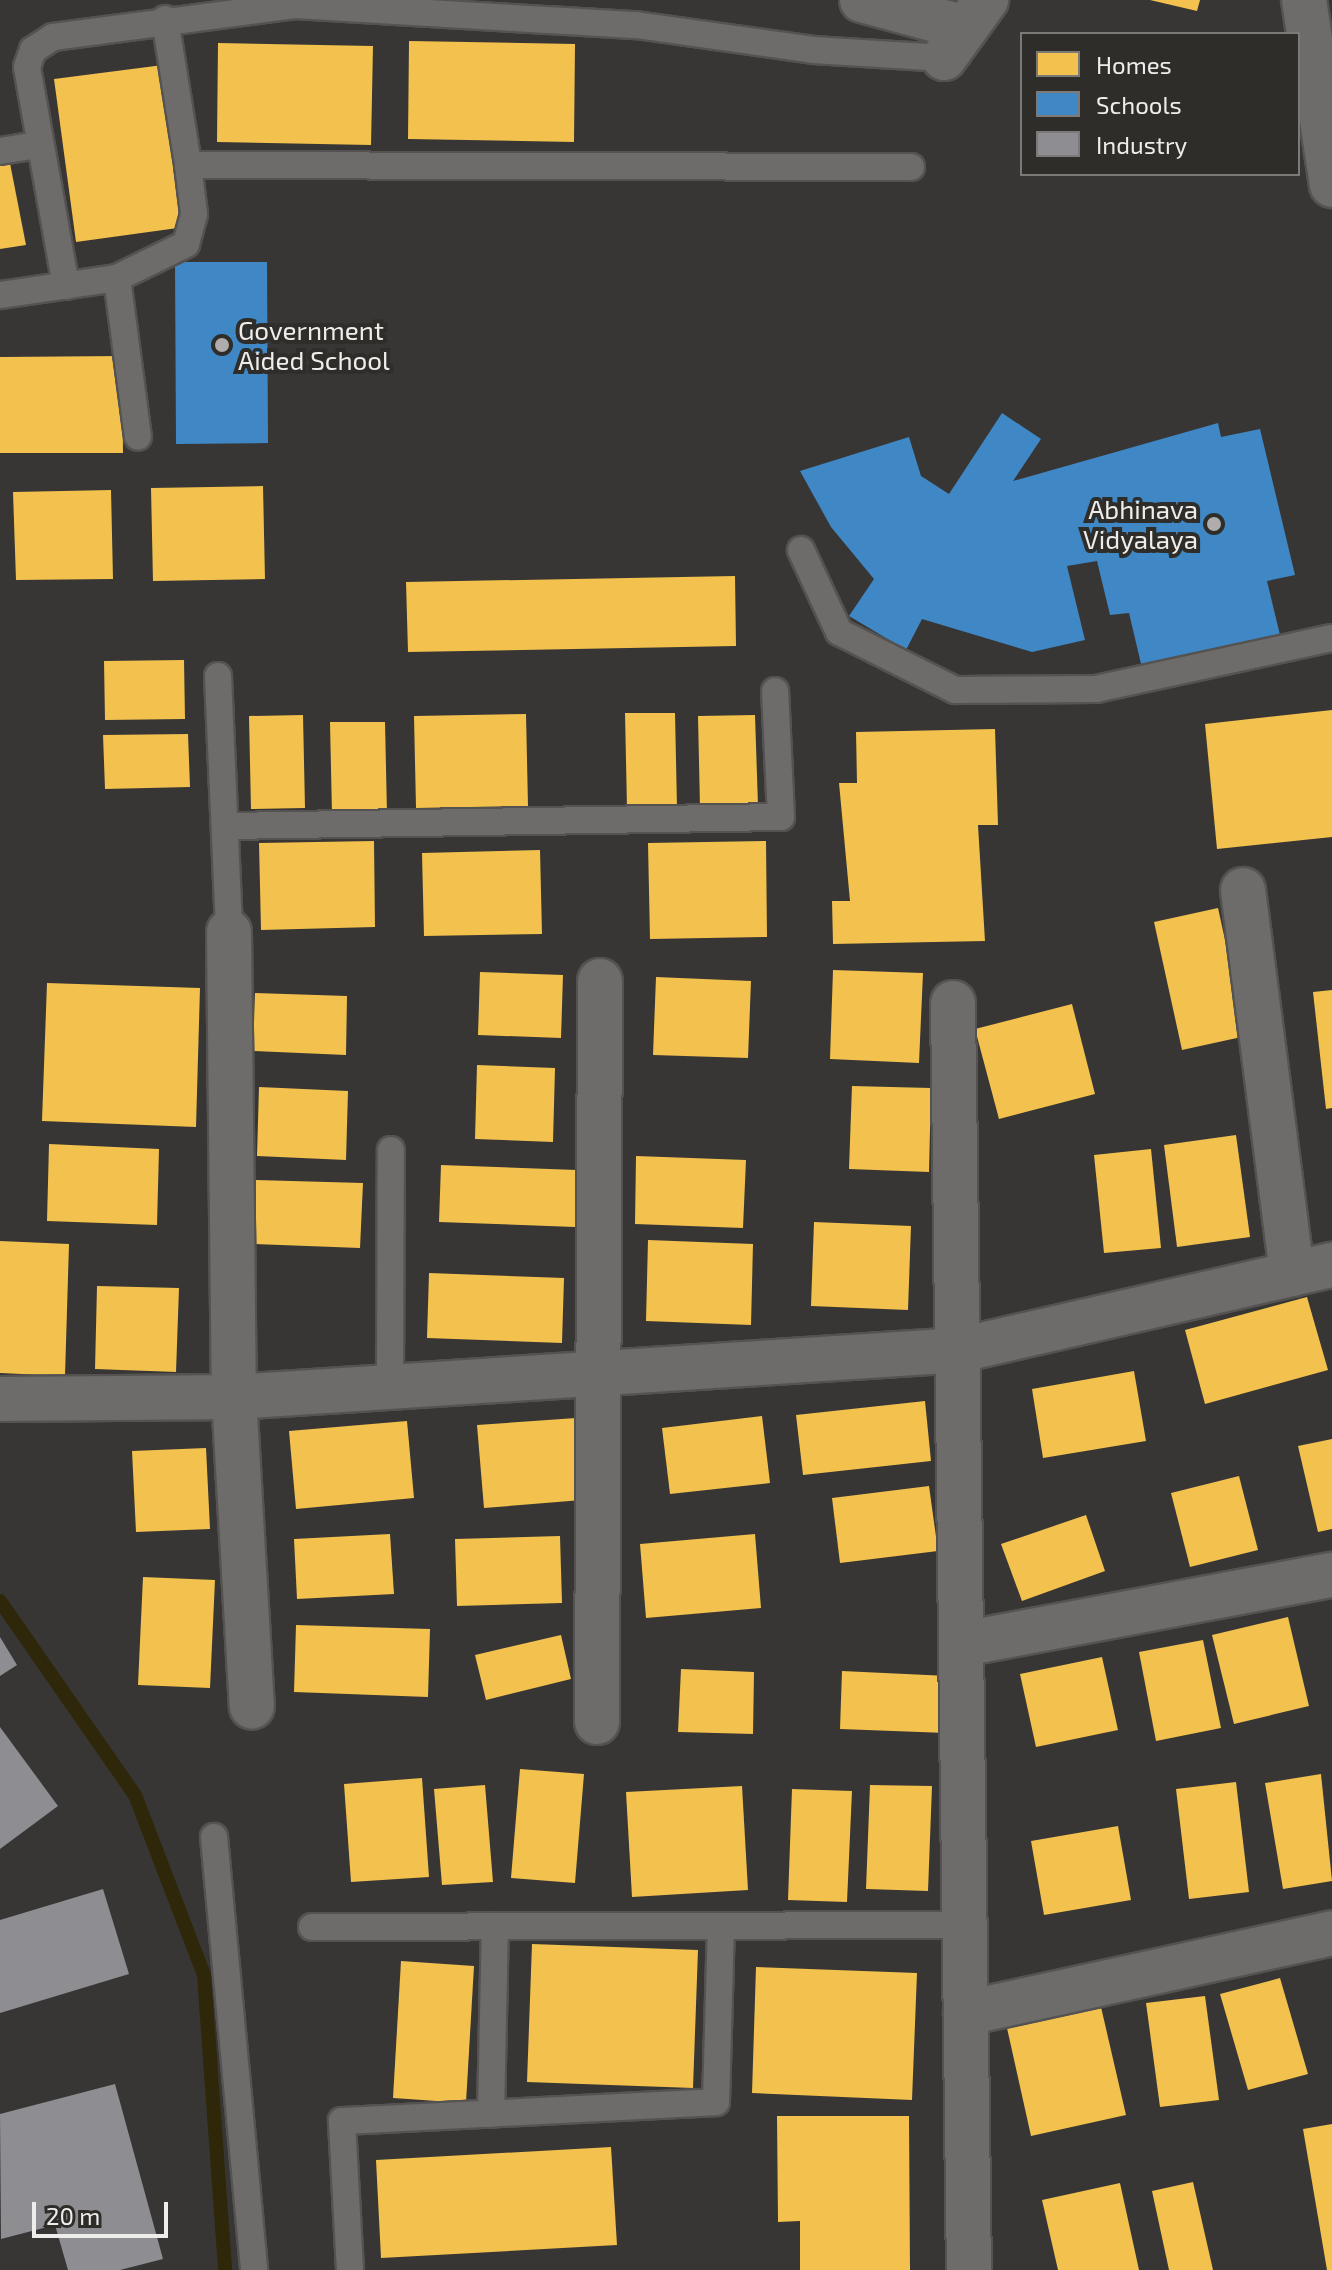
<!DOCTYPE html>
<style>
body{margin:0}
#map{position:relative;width:1332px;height:2270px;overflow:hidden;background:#373634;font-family:"Exo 2",sans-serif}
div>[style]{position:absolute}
.homes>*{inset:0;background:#f2c14e}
.schools>*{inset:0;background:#3f88c5}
.industry>*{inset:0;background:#8d8d92}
.stream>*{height:14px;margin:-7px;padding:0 7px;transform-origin:7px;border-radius:7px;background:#2f2709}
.roads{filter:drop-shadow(2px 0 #545352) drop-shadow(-2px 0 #545352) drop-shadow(0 2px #545352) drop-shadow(0 -2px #545352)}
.service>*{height:26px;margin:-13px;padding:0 13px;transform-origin:13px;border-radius:13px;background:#6d6c6a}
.minor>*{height:44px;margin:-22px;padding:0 22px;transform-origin:22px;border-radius:22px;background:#6d6c6a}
.dots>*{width:22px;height:22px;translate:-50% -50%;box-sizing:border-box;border:4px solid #2e2d29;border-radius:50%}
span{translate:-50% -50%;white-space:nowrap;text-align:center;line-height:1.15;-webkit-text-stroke:8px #2e2d29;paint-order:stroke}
.poi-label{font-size:26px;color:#eeedeb}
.left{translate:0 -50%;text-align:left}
.right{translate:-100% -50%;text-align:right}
.legend{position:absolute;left:1020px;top:32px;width:280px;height:144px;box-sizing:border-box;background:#2e2d29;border:2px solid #7b7a77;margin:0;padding:10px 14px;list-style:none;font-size:24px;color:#eeedeb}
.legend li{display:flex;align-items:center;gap:16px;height:40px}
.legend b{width:40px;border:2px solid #7b7a77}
.scale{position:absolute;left:32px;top:2202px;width:136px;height:36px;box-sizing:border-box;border:4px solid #eeedeb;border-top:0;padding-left:10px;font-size:24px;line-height:28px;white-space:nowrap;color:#eeedeb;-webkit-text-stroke:6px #2e2d29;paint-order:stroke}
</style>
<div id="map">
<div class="homes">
<i style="clip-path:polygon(1150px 0,1200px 0,1197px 11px)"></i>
<i style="clip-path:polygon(409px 41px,575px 44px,574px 142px,408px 139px)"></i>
<i style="clip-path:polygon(218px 43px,373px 46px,371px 145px,217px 142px)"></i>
<i style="clip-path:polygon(163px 65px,185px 227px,76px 242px,54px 79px)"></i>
<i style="clip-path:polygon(8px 153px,26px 245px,0 249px,0 154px)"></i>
<i style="clip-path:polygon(122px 356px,123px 453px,0 453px,0 357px)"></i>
<i style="clip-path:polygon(263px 486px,265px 579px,153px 581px,151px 488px)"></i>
<i style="clip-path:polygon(111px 490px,113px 579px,16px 580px,13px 492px)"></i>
<i style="clip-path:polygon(735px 576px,736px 646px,408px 652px,406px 582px)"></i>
<i style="clip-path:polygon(184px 660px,185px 719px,105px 720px,104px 661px)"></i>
<i style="clip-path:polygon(1332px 710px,1332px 837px,1217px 849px,1205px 724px)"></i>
<i style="clip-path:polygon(625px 713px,675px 713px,677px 808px,627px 809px)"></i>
<i style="clip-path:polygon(526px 714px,528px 806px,416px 808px,414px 716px)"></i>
<i style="clip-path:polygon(303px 715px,305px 808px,251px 809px,249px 716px)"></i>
<i style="clip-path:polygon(755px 715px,758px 806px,700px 807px,698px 716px)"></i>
<i style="clip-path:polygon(330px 722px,385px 722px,387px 814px,332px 815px)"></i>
<i style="clip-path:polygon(995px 729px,998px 825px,978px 825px,985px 941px,833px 944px,832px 901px,850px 901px,839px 783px,857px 783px,856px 732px)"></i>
<i style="clip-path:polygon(188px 734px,190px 787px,105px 789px,103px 735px)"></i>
<i style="clip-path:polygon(374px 841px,375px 927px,261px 930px,259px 843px)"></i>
<i style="clip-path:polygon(766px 841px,767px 937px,650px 939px,648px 843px)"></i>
<i style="clip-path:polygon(540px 850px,542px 934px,424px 936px,422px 853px)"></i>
<i style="clip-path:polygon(1218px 908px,1246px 1036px,1182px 1050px,1154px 922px)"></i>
<i style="clip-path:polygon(833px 970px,923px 973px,919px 1063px,830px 1059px)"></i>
<i style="clip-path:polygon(480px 972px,563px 975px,561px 1038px,478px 1035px)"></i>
<i style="clip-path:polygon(656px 977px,751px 981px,748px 1058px,653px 1055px)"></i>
<i style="clip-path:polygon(47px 983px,200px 988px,196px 1127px,42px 1121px)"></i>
<i style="clip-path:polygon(1332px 990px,1332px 1108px,1326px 1109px,1313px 992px)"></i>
<i style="clip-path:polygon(255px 993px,347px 996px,346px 1055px,253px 1051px)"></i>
<i style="clip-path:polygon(1072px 1004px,1095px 1094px,999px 1119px,975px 1029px)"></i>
<i style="clip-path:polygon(477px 1065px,555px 1068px,553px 1142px,475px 1139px)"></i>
<i style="clip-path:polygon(852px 1086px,931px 1088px,929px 1172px,849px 1169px)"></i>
<i style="clip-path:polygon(259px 1087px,348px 1091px,346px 1160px,257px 1156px)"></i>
<i style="clip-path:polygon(1236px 1135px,1250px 1237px,1177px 1247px,1164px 1145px)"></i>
<i style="clip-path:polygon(49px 1144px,159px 1149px,157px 1225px,47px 1221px)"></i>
<i style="clip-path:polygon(1151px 1149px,1161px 1248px,1104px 1253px,1094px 1155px)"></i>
<i style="clip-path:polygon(636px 1156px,746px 1160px,743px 1228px,635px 1224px)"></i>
<i style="clip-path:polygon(441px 1165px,577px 1170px,575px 1227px,439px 1222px)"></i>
<i style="clip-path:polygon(256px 1180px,363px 1183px,360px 1248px,254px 1244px)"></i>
<i style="clip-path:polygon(814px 1222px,911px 1226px,908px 1310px,811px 1306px)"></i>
<i style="clip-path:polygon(648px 1240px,753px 1244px,751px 1325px,646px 1321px)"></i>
<i style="clip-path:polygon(0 1241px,69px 1244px,65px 1376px,0 1373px)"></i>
<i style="clip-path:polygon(429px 1273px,564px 1278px,562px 1343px,427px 1338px)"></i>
<i style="clip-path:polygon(97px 1286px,179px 1288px,176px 1372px,95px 1369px)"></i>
<i style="clip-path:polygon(1307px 1297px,1328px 1370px,1205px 1404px,1185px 1330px)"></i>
<i style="clip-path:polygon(1134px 1371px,1146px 1441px,1043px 1458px,1032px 1389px)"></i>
<i style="clip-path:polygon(925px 1401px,931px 1461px,803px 1475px,796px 1415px)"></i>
<i style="clip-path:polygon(762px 1416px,770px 1483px,670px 1494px,662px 1428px)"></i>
<i style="clip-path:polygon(576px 1418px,582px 1500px,484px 1508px,477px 1425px)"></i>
<i style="clip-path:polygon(407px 1421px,414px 1498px,296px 1509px,289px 1431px)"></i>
<i style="clip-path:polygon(1332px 1439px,1332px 1529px,1318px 1532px,1298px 1446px)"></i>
<i style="clip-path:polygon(206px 1448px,210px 1529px,136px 1532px,132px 1451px)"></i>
<i style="clip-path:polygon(1239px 1476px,1258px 1550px,1190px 1567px,1171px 1493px)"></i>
<i style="clip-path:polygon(929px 1486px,938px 1551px,840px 1563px,832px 1498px)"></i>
<i style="clip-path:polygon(1086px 1515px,1105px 1571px,1022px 1601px,1001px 1544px)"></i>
<i style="clip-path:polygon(390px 1534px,394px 1594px,297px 1599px,294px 1539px)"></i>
<i style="clip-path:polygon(755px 1534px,761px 1608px,646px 1618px,640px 1544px)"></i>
<i style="clip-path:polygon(560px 1536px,562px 1603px,457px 1606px,455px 1539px)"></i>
<i style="clip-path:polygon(143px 1577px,215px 1580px,210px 1688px,138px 1685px)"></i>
<i style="clip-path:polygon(1288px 1617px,1309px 1706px,1234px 1724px,1212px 1635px)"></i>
<i style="clip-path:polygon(296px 1625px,430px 1629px,428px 1697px,294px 1692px)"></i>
<i style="clip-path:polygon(561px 1635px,571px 1679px,486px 1700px,475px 1655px)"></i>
<i style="clip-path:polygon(1203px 1640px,1221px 1728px,1156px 1741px,1139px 1652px)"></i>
<i style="clip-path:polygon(1102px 1657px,1118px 1730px,1036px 1747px,1020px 1674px)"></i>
<i style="clip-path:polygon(681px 1669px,754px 1672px,753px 1734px,678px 1732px)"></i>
<i style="clip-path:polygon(842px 1671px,948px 1676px,946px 1733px,840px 1729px)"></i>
<i style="clip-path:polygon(520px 1769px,584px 1774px,575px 1883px,511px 1878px)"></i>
<i style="clip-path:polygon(1321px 1774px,1332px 1881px,1283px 1889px,1265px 1783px)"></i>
<i style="clip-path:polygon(422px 1778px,429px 1877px,351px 1882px,344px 1784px)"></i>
<i style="clip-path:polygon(1236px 1782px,1249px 1892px,1189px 1899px,1176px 1789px)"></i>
<i style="clip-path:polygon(485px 1785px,493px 1882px,442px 1885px,434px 1789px)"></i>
<i style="clip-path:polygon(870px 1785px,932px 1786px,928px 1891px,866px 1889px)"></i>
<i style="clip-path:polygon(742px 1786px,748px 1890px,632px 1897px,626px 1792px)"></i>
<i style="clip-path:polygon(792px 1789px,852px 1791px,847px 1902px,788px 1900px)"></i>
<i style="clip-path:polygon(1118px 1826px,1131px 1900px,1044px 1915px,1031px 1841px)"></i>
<i style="clip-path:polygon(532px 1944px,698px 1950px,693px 2088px,527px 2082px)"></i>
<i style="clip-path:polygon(401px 1961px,474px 1966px,466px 2103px,393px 2098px)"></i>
<i style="clip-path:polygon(756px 1967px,917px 1973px,912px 2100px,752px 2093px)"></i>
<i style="clip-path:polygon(1280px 1978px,1308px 2074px,1248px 2090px,1220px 1994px)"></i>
<i style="clip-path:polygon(1205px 1996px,1219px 2100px,1160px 2107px,1146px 2003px)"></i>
<i style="clip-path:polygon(1101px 2007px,1126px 2115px,1031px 2136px,1007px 2028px)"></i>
<i style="clip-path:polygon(777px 2116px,909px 2116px,910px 2270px,800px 2270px,800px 2221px,778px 2222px)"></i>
<i style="clip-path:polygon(1332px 2124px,1332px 2270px,1327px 2270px,1303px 2129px)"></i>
<i style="clip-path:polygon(611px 2147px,617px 2245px,381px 2258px,376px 2160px)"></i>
<i style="clip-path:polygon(1193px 2182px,1213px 2270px,1169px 2270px,1152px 2191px)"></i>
<i style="clip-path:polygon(1120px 2183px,1139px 2270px,1058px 2270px,1042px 2200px)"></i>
</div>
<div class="schools">
<i style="clip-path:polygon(175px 262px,267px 262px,268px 443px,176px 444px)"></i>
<i style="clip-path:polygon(1002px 413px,1041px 439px,1013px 481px,1218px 423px,1221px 437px,1260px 429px,1295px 575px,1267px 581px,1280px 635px,1142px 668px,1129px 613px,1110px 615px,1097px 561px,1067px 566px,1085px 640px,1032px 652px,922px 619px,906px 650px,849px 616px,874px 579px,831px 527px,800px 471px,909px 437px,921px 476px,949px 494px)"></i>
</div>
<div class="industry">
<i style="clip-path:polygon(0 1637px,17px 1665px,0 1676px)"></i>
<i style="clip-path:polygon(0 1727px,58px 1806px,0 1849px)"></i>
<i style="clip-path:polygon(103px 1889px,129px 1974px,0 2013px,0 1920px)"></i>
<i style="clip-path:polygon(115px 2084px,163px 2259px,120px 2270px,68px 2270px,55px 2225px,1px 2239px,0 2114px)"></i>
</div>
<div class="stream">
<i style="left:0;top:1601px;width:236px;rotate:55.2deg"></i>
<i style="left:135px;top:1795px;width:193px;rotate:69deg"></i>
<i style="left:204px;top:1975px;width:296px;rotate:85.9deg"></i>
</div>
<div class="roads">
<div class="service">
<i style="left:165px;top:19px;width:148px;rotate:81deg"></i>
<i style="left:188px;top:165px;width:723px;rotate:0.16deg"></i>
<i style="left:0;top:151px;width:36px;rotate:-9deg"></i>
<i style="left:117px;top:278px;width:77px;rotate:-26.2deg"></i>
<i style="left:186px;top:244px;width:31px;rotate:-75deg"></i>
<i style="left:194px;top:214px;width:49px;rotate:-97deg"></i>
<i style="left:66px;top:286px;width:222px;rotate:-100.1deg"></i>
<i style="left:27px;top:67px;width:18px;rotate:-71deg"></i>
<i style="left:33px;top:50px;width:24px;rotate:-33deg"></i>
<i style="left:53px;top:37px;width:244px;rotate:-7.5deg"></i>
<i style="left:295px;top:5px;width:342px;rotate:3.4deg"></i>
<i style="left:636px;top:25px;width:179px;rotate:8deg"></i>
<i style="left:813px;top:50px;width:131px;rotate:3.5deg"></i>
<i style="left:0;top:295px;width:118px;rotate:-8.3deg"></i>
<i style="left:117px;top:278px;width:160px;rotate:82.5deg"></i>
<i style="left:801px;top:550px;width:90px;rotate:65.1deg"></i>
<i style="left:839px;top:632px;width:130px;rotate:26.6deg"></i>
<i style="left:955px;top:690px;width:141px;rotate:-0.4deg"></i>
<i style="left:1096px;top:689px;width:241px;rotate:-12.2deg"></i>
<i style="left:218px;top:676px;width:256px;rotate:87.5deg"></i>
<i style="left:227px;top:826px;width:554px;rotate:-0.93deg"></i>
<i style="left:781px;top:817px;width:126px;rotate:-92.7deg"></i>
<i style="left:390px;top:1387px;width:237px;rotate:-89.8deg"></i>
<i style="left:214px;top:1837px;width:435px;rotate:84.7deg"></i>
<i style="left:312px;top:1927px;width:654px;rotate:-0.18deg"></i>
<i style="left:491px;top:2114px;width:188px;rotate:-88.8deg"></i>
<i style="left:350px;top:2270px;width:149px;rotate:-93.1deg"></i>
<i style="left:342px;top:2121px;width:374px;rotate:-2.9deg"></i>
<i style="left:716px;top:2102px;width:176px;rotate:-88.4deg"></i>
</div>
<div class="minor">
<i style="left:862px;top:0;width:107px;rotate:15.2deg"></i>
<i style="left:1304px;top:0;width:187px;rotate:81.4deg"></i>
<i style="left:944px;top:58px;width:72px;rotate:-54.1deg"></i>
<i style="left:1243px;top:890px;width:387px;rotate:82.7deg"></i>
<i style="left:229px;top:932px;width:465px;rotate:89.4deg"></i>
<i style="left:234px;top:1397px;width:310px;rotate:86.7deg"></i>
<i style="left:953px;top:1003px;width:1267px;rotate:89.28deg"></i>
<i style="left:0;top:1399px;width:234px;rotate:-0.5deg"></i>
<i style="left:234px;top:1397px;width:728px;rotate:-3.7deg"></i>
<i style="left:960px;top:1350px;width:382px;rotate:-12.9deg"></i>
<i style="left:962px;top:1644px;width:376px;rotate:-10.6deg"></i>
<i style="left:597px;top:1722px;width:741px;rotate:-89.77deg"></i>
<i style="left:966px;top:2013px;width:375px;rotate:-12.3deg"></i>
</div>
</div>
<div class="dots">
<i style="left:222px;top:345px;background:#aeadab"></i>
<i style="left:1214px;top:524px;background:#aeadab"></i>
</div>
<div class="poi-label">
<span class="left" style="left:238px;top:345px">Government<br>Aided School</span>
<span class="right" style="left:1198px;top:524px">Abhinava<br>Vidyalaya</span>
</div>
<ul class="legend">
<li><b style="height:22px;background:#f2c14e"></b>Homes</li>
<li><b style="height:22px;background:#3f88c5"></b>Schools</li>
<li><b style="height:22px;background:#8d8d92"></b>Industry</li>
</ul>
<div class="scale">20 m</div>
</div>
